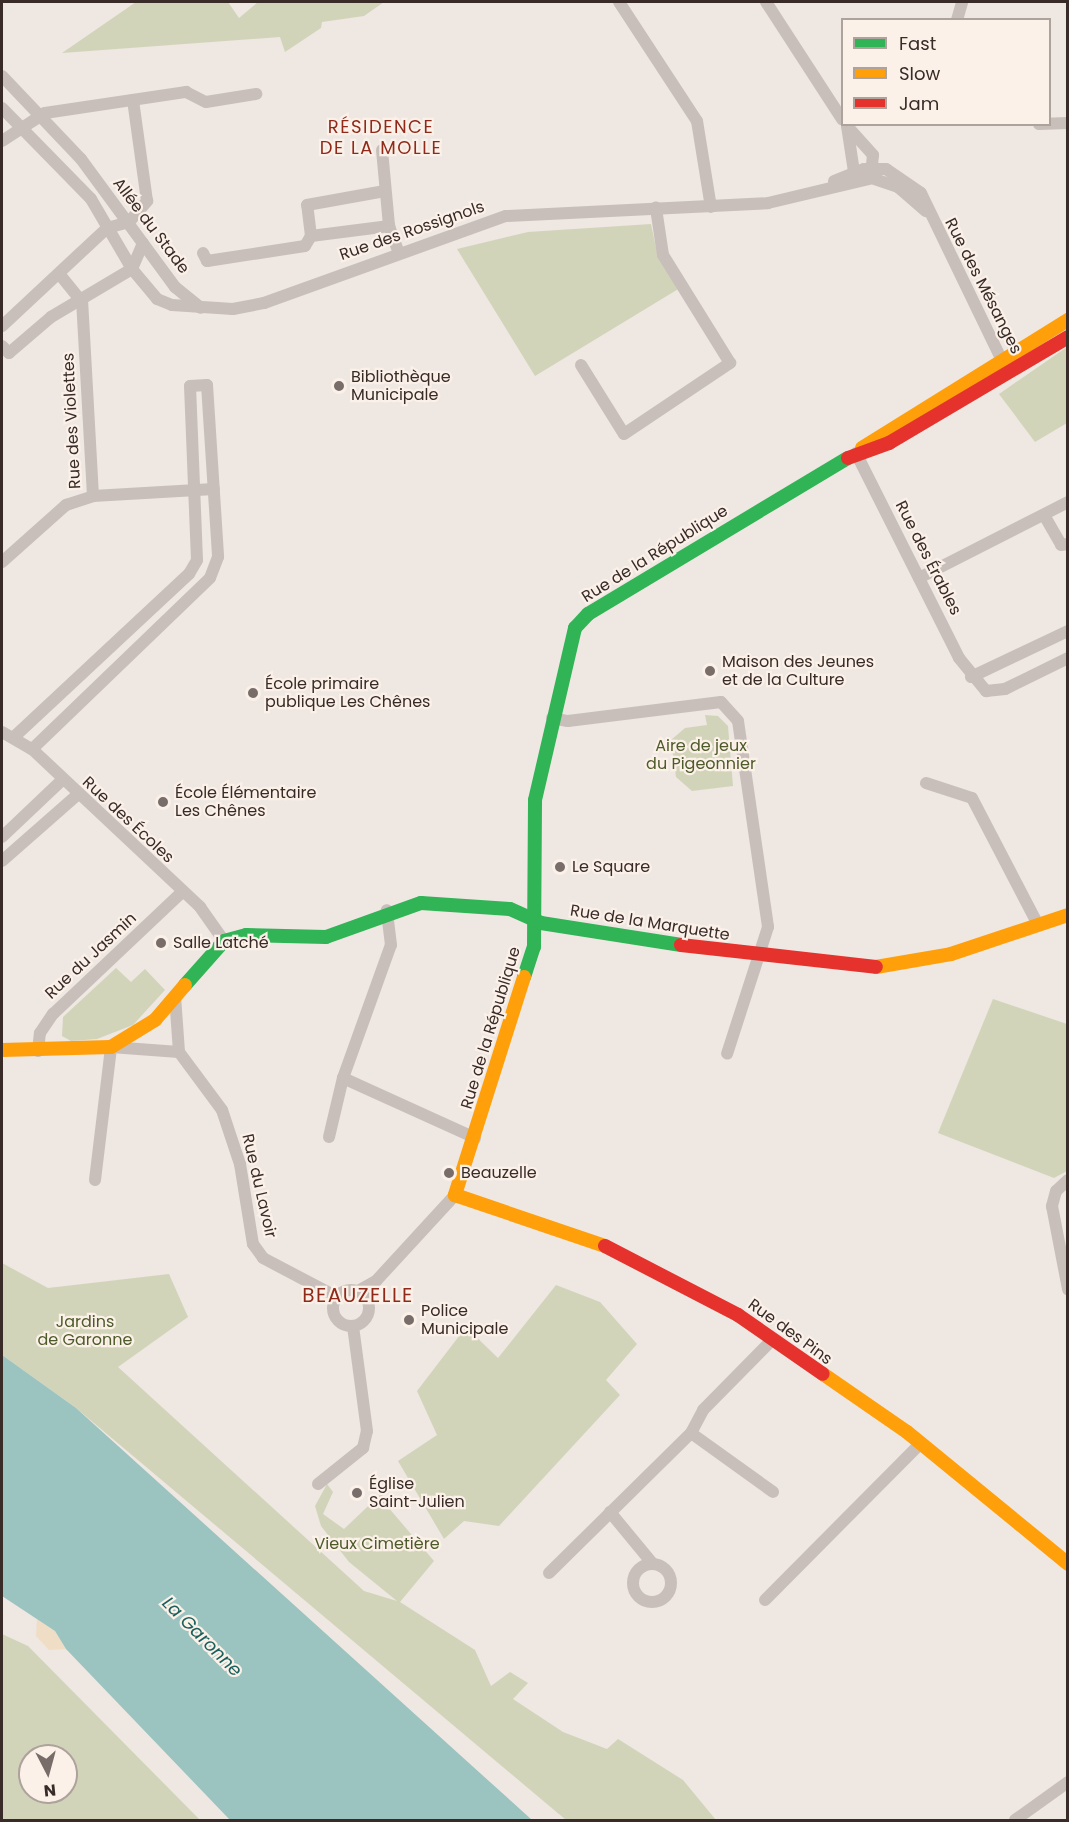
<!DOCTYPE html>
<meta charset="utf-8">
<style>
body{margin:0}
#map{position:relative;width:1069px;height:1822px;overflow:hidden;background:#eee7e2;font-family:Poppins,sans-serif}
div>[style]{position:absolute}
.green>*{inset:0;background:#d2d4ba}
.sand>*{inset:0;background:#f0ddc6}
.water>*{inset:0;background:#9bc3bf}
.street>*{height:12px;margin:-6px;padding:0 6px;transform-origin:6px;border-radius:6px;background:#c8bfba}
.street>.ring{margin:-6px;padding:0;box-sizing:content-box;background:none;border:12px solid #c8bfba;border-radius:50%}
.fast>*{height:14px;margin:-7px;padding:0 7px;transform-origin:7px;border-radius:7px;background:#30b455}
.slow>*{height:14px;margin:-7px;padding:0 7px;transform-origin:7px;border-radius:7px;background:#ff9f0a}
.jam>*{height:14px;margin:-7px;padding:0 7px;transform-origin:7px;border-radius:7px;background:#e5322d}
.dots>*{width:16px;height:16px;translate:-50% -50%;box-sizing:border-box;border:3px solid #fbf1e9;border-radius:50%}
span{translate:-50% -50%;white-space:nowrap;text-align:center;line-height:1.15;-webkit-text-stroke:4.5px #fbf1e9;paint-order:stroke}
.street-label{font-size:16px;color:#392b28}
.poi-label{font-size:16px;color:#392b28}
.left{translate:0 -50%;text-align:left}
.park-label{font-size:16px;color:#4d5a29}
.neighbourhood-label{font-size:18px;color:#8f2919;letter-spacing:1.5px}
.water-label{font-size:18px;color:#195f5c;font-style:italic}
.quarter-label{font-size:20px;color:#8f2919;letter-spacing:1.5px}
.frame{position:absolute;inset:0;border:3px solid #392b28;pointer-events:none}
.legend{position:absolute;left:841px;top:18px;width:210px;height:108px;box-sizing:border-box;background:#fbf1e9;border:2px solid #ada29c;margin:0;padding:8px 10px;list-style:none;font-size:18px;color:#392b28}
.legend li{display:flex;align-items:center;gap:12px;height:30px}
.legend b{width:30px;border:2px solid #ada29c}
.north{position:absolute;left:18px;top:1744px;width:60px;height:60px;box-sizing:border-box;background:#fbf1e9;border:2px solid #ada29c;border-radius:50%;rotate:174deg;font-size:16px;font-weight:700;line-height:24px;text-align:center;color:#392b28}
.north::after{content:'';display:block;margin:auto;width:21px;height:27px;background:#786d69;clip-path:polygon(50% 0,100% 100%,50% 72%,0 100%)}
</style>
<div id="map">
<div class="green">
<i style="clip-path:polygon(136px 2px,228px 2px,239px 18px,258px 2px,384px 2px,364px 16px,322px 22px,321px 28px,285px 52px,280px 37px,62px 53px)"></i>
<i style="clip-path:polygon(651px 224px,658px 257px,680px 288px,535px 376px,457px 249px,528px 232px)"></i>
<i style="clip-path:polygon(1067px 347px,1067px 423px,1035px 442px,999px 394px)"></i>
<i style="clip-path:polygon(705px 715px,718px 716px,728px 726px,733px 786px,692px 791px,676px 777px,671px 740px,685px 728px,707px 725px)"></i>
<i style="clip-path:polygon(116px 968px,131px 982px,145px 969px,165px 990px,133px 1025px,97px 1039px,71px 1041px,62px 1036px,63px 1017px)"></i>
<i style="clip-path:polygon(993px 999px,1067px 1024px,1067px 1171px,1054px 1178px,938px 1133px)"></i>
<i style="clip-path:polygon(2px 1263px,48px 1288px,169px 1274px,188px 1317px,118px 1367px,364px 1591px,397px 1601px,349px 1562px,321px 1526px,315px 1506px,327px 1484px,333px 1492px,323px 1514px,344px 1529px,384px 1491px,382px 1500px,434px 1561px,400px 1602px,475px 1650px,491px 1686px,510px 1672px,528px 1683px,513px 1699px,563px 1732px,607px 1749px,618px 1739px,683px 1780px,716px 1820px,566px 1820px,76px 1408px,2px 1355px)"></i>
<i style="clip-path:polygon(556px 1285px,600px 1302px,637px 1344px,606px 1380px,620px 1395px,499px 1526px,464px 1521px,444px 1539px,398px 1461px,437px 1435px,417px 1391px,466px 1327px,498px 1358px)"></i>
<i style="clip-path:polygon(evenodd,2px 1634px,28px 1646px,200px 1820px,2px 1820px,2px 1634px,30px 1756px,66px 1756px,66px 1792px,30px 1792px,30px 1756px)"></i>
</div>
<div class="sand">
<i style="clip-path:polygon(37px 1619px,55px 1631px,66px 1649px,49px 1650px,36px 1636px)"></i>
</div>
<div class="water">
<i style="clip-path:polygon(2px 1355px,76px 1408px,532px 1820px,230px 1820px,66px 1649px,55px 1631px,2px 1596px)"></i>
</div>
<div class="street">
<i style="left:619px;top:2px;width:142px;rotate:56.8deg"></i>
<i style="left:697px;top:121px;width:87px;rotate:80.8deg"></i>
<i style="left:766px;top:2px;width:140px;rotate:57deg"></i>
<i style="left:957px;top:20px;width:19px;rotate:-74deg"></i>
<i style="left:2px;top:76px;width:115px;rotate:46.4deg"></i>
<i style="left:81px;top:159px;width:159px;rotate:53.7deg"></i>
<i style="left:175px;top:287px;width:33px;rotate:39deg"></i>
<i style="left:2px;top:108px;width:127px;rotate:45.6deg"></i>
<i style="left:91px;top:199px;width:81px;rotate:59.6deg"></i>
<i style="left:132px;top:269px;width:39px;rotate:50deg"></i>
<i style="left:157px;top:299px;width:16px;rotate:22deg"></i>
<i style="left:172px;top:305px;width:61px;rotate:3.8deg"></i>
<i style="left:233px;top:309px;width:32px;rotate:-11deg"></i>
<i style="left:264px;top:303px;width:257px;rotate:-19.8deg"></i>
<i style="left:506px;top:216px;width:262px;rotate:-2.8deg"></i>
<i style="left:768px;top:203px;width:104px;rotate:-13.4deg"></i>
<i style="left:1039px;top:124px;width:29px;rotate:-2deg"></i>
<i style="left:847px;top:126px;width:47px;rotate:81.3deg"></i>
<i style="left:854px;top:172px;width:46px;rotate:18.8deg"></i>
<i style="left:898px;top:187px;width:37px;rotate:41deg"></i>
<i style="left:847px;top:126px;width:39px;rotate:48deg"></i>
<i style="left:873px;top:155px;width:20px;rotate:96deg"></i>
<i style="left:2px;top:141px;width:51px;rotate:-33.1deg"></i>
<i style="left:45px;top:113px;width:143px;rotate:-8.5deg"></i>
<i style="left:186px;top:92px;width:22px;rotate:27deg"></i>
<i style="left:206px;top:102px;width:51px;rotate:-9.1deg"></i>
<i style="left:382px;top:150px;width:76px;rotate:84.7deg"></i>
<i style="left:389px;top:226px;width:27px;rotate:70deg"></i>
<i style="left:834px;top:181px;width:32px;rotate:-22deg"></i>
<i style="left:864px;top:169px;width:22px"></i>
<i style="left:886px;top:169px;width:42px;rotate:34.4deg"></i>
<i style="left:921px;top:193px;width:193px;rotate:64.2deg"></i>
<i style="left:129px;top:222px;width:28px;rotate:-49deg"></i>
<i style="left:147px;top:201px;width:102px;rotate:-97.9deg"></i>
<i style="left:311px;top:236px;width:31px;rotate:-97deg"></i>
<i style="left:307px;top:205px;width:79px;rotate:-10.2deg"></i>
<i style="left:203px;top:253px;width:9px;rotate:63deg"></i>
<i style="left:207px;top:261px;width:99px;rotate:-8.7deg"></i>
<i style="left:305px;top:246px;width:12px;rotate:-59deg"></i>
<i style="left:311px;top:236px;width:79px;rotate:-7.3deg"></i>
<i style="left:2px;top:326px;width:144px;rotate:-43deg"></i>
<i style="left:107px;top:228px;width:23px;rotate:-15deg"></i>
<i style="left:2px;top:346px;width:10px;rotate:45deg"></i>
<i style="left:9px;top:353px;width:55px;rotate:-40.6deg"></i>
<i style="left:51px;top:317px;width:94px;rotate:-30.7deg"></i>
<i style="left:132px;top:269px;width:28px;rotate:-67deg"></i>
<i style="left:581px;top:365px;width:81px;rotate:58.1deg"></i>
<i style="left:624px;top:434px;width:128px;rotate:-33.8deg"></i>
<i style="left:730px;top:363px;width:127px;rotate:-121.8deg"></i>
<i style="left:663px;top:255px;width:48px;rotate:-98.5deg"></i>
<i style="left:856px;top:453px;width:229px;rotate:63.3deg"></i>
<i style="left:959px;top:658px;width:43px;rotate:50.7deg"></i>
<i style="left:986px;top:691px;width:19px;rotate:-6deg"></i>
<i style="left:1005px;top:689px;width:70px;rotate:-26.2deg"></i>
<i style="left:93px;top:496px;width:121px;rotate:-3.3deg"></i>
<i style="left:1044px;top:515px;width:34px;rotate:60deg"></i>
<i style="left:1061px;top:545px;width:7px;rotate:-8deg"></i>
<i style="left:2px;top:562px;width:86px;rotate:-41.7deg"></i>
<i style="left:66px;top:505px;width:28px;rotate:-18deg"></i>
<i style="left:93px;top:496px;width:194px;rotate:-93.2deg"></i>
<i style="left:82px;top:302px;width:35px;rotate:-129deg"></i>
<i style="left:919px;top:578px;width:167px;rotate:-27deg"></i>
<i style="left:971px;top:677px;width:107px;rotate:-25.4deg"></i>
<i style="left:552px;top:718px;width:16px;rotate:11deg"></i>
<i style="left:568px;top:721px;width:154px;rotate:-7.1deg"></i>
<i style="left:721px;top:702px;width:25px;rotate:48deg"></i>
<i style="left:738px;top:721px;width:208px;rotate:81.7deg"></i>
<i style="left:768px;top:927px;width:133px;rotate:107.9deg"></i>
<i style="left:2px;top:732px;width:34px;rotate:30deg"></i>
<i style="left:32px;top:749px;width:231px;rotate:43.2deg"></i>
<i style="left:200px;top:907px;width:42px;rotate:54.8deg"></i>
<i style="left:14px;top:737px;width:239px;rotate:-43deg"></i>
<i style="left:189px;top:574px;width:16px;rotate:-60deg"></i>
<i style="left:197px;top:560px;width:174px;rotate:-92.3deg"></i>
<i style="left:190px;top:386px;width:17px;rotate:-3deg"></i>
<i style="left:207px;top:385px;width:172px;rotate:86.3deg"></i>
<i style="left:218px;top:557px;width:22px;rotate:111deg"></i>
<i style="left:210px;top:578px;width:247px;rotate:136.1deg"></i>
<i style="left:926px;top:783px;width:48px;rotate:18.1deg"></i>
<i style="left:972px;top:798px;width:143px;rotate:62.5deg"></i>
<i style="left:2px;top:837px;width:83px;rotate:-43.5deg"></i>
<i style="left:2px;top:861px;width:100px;rotate:-41.3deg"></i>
<i style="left:175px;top:996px;width:56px;rotate:85.9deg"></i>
<i style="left:179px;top:1052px;width:72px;rotate:53.4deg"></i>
<i style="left:222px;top:1110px;width:57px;rotate:71.6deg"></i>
<i style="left:240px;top:1164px;width:81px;rotate:80.8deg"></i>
<i style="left:253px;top:1244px;width:17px;rotate:54deg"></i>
<i style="left:263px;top:1258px;width:84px;rotate:27.8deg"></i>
<i style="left:38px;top:1051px;width:18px;rotate:-84deg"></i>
<i style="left:40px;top:1033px;width:23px;rotate:-56deg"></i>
<i style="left:53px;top:1014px;width:176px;rotate:-43.4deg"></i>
<i style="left:343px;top:1078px;width:145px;rotate:24.4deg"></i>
<i style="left:329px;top:1137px;width:61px;rotate:-76.7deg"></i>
<i style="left:343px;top:1078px;width:141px;rotate:-70.2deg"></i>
<i style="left:391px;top:945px;width:35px;rotate:-97deg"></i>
<i style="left:95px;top:1180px;width:134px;rotate:-83.1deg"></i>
<i style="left:111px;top:1047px;width:68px;rotate:4.2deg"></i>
<i style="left:1068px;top:1180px;width:16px;rotate:137deg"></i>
<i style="left:1056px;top:1191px;width:16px;rotate:105deg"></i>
<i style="left:1052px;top:1206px;width:85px;rotate:79.1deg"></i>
<i class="ring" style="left:333px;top:1290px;width:24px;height:24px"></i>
<i style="left:358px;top:1291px;width:21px;rotate:-29deg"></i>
<i style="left:376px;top:1281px;width:117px;rotate:-47.4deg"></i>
<i style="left:691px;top:1433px;width:101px;rotate:35.7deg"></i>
<i style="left:318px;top:1484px;width:58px;rotate:-38.7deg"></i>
<i style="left:363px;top:1448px;width:17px;rotate:-77deg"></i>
<i style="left:367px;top:1431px;width:106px;rotate:-97.6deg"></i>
<i style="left:610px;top:1512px;width:66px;rotate:50.5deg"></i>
<i class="ring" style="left:633px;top:1564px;width:26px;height:26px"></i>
<i style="left:549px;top:1573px;width:199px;rotate:-44.6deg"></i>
<i style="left:691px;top:1433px;width:26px;rotate:-62deg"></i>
<i style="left:703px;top:1410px;width:97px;rotate:-45.4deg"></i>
<i style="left:765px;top:1600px;width:221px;rotate:-45.2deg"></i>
<i style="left:1015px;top:1820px;width:65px;rotate:-35.6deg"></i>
</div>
<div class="fast">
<i style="left:524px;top:977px;width:32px;rotate:-72deg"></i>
<i style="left:534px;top:947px;width:147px;rotate:-89.6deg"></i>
<i style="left:535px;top:800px;width:177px;rotate:-76.9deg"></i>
<i style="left:575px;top:628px;width:19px;rotate:-47deg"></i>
<i style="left:588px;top:614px;width:303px;rotate:-31deg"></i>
<i style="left:185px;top:985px;width:59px;rotate:-48.4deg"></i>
<i style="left:224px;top:941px;width:23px;rotate:-15deg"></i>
<i style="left:246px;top:935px;width:80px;rotate:1.4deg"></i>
<i style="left:326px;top:937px;width:101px;rotate:-19.7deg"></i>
<i style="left:421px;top:903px;width:89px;rotate:3.9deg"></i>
<i style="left:510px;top:909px;width:34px;rotate:24deg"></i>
<i style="left:541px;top:923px;width:142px;rotate:8.9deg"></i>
</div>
<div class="slow">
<i style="left:862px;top:448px;width:243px;rotate:-31.9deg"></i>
<i style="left:876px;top:967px;width:76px;rotate:-9.8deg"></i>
<i style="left:951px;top:954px;width:123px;rotate:-18.4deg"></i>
<i style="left:524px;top:977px;width:229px;rotate:107.6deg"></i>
<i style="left:455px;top:1195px;width:158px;rotate:18.8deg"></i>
<i style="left:2px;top:1050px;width:109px;rotate:-1.6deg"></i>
<i style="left:111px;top:1047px;width:52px;rotate:-31.5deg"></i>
<i style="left:155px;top:1020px;width:46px;rotate:-49.4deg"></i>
<i style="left:823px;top:1374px;width:102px;rotate:34.6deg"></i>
<i style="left:907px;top:1432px;width:208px;rotate:39.3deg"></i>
</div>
<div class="jam">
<i style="left:848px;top:458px;width:44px;rotate:-20.1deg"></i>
<i style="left:889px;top:443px;width:208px;rotate:-30.6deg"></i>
<i style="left:681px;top:945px;width:196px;rotate:6.4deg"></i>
<i style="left:605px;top:1246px;width:150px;rotate:27.4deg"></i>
<i style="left:738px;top:1315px;width:103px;rotate:34.8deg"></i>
</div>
<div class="dots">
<i style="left:339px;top:386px;background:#786d69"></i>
<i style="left:710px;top:671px;background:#786d69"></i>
<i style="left:253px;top:693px;background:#786d69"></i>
<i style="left:163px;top:802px;background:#786d69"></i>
<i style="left:560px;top:867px;background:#786d69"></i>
<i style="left:161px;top:943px;background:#786d69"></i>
<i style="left:449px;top:1173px;background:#786d69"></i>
<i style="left:409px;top:1320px;background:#786d69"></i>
<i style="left:357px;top:1493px;background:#786d69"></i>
</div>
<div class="street-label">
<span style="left:151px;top:226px;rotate:53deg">Allée du Stade</span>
<span style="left:412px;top:231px;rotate:-19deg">Rue des Rossignols</span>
<span style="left:983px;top:286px;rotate:63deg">Rue des Mésanges</span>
<span style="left:72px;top:421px;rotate:-93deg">Rue des Violettes</span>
<span style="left:655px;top:554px;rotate:-32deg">Rue de la République</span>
<span style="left:928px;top:558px;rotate:63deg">Rue des Érables</span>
<span style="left:128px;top:820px;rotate:43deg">Rue des Écoles</span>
<span style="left:650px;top:923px;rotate:9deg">Rue de la Marquette</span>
<span style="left:91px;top:956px;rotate:-43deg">Rue du Jasmin</span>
<span style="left:491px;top:1028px;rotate:-73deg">Rue de la République</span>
<span style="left:259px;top:1186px;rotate:77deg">Rue du Lavoir</span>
<span style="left:790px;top:1332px;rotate:36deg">Rue des Pins</span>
</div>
<div class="poi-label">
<span class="left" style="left:351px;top:386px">Bibliothèque<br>Municipale</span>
<span class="left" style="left:722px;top:671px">Maison des Jeunes<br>et de la Culture</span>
<span class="left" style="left:265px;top:693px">École primaire<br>publique Les Chênes</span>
<span class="left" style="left:175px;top:802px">École Élémentaire<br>Les Chênes</span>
<span class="left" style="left:572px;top:867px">Le Square</span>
<span class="left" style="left:173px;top:943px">Salle Latché</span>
<span class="left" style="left:461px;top:1173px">Beauzelle</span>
<span class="left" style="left:421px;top:1320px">Police<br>Municipale</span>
<span class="left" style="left:369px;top:1493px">Église<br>Saint-Julien</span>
</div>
<div class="park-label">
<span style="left:701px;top:755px">Aire de jeux<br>du Pigeonnier</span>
<span style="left:85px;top:1331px">Jardins<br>de Garonne</span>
<span style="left:377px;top:1544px">Vieux Cimetière</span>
</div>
<div class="neighbourhood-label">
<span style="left:381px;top:138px">RÉSIDENCE<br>DE LA MOLLE</span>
</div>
<div class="water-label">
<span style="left:202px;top:1637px;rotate:45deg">La Garonne</span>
</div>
<div class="quarter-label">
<span style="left:358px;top:1295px">BEAUZELLE</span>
</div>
<div class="frame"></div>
<ul class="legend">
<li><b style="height:8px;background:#30b455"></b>Fast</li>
<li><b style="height:8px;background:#ff9f0a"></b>Slow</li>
<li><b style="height:8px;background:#e5322d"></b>Jam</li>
</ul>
<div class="north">N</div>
</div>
